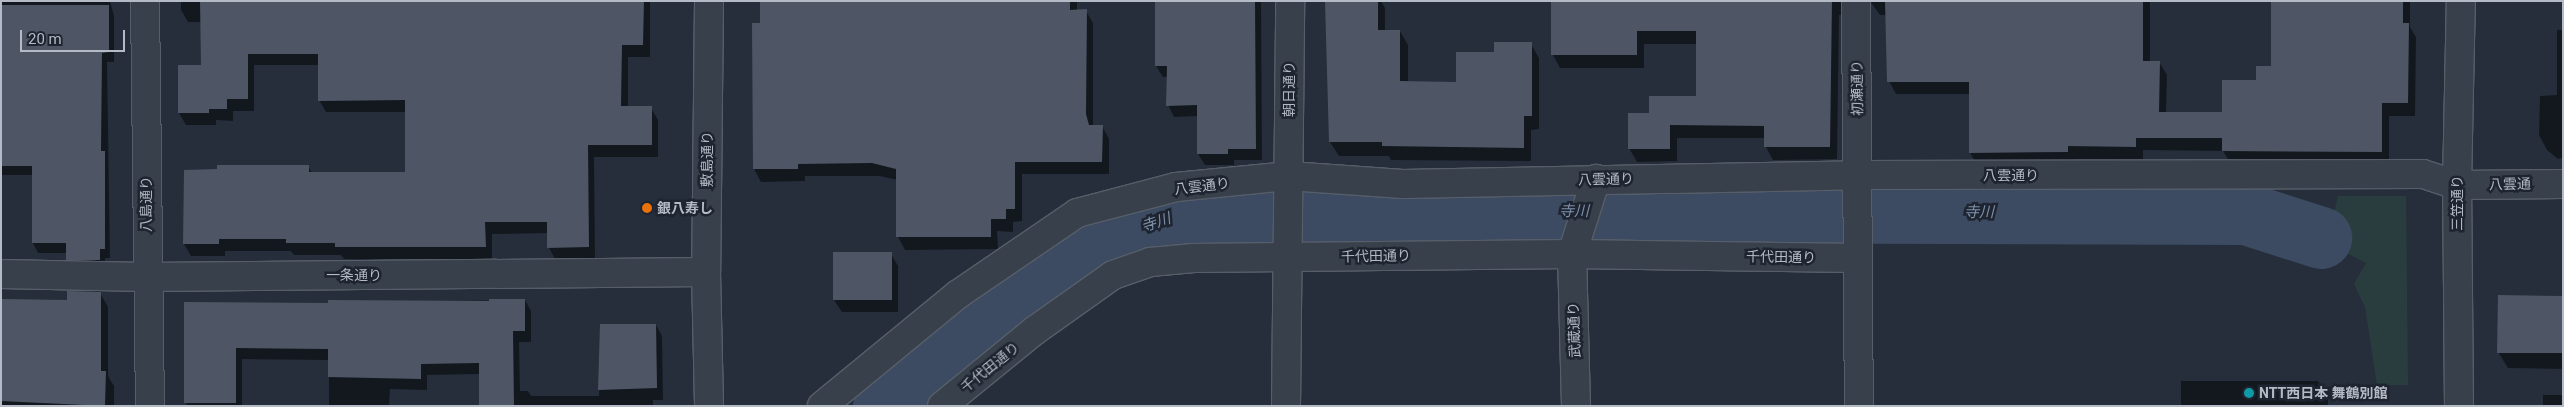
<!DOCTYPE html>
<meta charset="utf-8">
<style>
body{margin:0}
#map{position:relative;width:2564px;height:407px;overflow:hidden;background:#252e3a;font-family:Roboto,"Noto Sans JP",sans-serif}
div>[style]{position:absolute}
.green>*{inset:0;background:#2a3d3e}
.shadow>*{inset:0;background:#0007}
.river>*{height:62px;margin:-31px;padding:0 31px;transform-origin:31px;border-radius:31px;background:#3c4b62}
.building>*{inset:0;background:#4e5665}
.roads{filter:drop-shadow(1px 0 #575e69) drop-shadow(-1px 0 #575e69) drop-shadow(0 1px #575e69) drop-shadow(0 -1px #575e69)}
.minor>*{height:28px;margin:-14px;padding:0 14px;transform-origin:14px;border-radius:14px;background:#38404b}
.dots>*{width:14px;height:14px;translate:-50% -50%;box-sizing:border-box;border:2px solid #1e2530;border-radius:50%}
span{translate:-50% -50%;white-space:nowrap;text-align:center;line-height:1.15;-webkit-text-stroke:5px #1e2530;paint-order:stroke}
.street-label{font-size:14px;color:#b4bbc6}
.poi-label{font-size:14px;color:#b4bbc6;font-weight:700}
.left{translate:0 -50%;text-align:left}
.water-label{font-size:15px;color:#7e90ac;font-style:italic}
.frame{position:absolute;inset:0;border:2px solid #b4bbc6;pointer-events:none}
.scale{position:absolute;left:20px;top:30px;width:105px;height:22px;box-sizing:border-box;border:2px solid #b4bbc6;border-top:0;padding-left:6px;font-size:15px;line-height:18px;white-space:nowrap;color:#b4bbc6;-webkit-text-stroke:4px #1e2530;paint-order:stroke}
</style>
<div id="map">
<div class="green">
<i style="clip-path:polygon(2338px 196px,2406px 196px,2408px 385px,2377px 385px,2365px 307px,2354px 284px,2366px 263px,2327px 243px)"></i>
</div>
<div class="shadow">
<i style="clip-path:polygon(1px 1px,110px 1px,114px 16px,114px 62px,107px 62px,110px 258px,105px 258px,105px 270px,73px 269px,68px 253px,38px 253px,33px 243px,33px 175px,1px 175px)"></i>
<i style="clip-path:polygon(181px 1px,650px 1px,650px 57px,628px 57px,628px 108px,651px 108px,658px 120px,658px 157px,594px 157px,595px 259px,555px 259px,549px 248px,549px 233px,492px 234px,492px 259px,344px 259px,341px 255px,294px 255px,291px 251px,225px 251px,225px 256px,191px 256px,184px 244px,308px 166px,312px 173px,406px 173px,406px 112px,326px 112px,319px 100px,319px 65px,254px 65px,254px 111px,233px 111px,233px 121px,216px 120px,216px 125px,186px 125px,179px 113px,202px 66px,202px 22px,188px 22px,181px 10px)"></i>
<i style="clip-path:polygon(761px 1px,1077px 1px,1077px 11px,1086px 11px,1093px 23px,1093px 126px,1102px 126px,1109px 139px,1109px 174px,1022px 174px,1022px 221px,1013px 222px,1013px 232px,997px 231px,998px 249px,905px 250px,898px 237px,898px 180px,880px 176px,805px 176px,805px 181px,761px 182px,754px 169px,753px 24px,761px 24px)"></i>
<i style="clip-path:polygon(1156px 1px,1261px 1px,1262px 160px,1234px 160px,1234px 165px,1205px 165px,1198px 154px,1198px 116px,1174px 117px,1168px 105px,1168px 77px,1163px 77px,1156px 66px)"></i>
<i style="clip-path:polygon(1326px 1px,1381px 1px,1385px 8px,1385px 31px,1400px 31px,1408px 45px,1408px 82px,1457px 83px,1495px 53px,1531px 44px,1539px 58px,1539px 129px,1531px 130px,1531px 161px,1391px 160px,1389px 156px,1339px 156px,1330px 142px)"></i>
<i style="clip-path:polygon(1553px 1px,1858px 1px,1847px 15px,1839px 15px,1837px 159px,1773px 160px,1766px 147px,1766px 138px,1677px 138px,1677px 161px,1637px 162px,1629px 148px,1651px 114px,1697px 97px,1697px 44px,1644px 44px,1644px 68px,1560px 68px,1553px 55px)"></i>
<i style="clip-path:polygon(1870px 1px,2150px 1px,2150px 62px,2159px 62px,2167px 75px,2166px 113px,2224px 113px,2272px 67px,2272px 1px,2410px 1px,2410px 27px,2416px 37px,2415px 116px,2389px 116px,2389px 164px,2231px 164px,2223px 151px,2143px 150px,2143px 160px,2075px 159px,2075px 165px,1978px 166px,1970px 153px,1971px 94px,1896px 94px,1889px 81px,1887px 15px,1880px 15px)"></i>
<i style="clip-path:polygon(2557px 30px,2563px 30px,2563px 158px,2558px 159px,2547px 150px,2539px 135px,2540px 96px,2557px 95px)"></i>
<i style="clip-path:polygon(891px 254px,898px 266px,898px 312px,842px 312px,834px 300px)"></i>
<i style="clip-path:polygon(100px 293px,108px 307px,108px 376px,114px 386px,114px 406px,1px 406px,1px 301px,68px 301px)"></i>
<i style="clip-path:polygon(2563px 297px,2563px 369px,2508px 368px,2498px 352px)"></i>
<i style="clip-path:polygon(525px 300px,531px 311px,531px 342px,519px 342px,520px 391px,528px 391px,531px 396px,599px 396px,601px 325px,656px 325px,662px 336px,663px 400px,653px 400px,653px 406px,480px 406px,480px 374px,427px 375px,427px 390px,390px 389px,389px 406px,329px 406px,329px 360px,242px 359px,242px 406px,187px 406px,186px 403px,186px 303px,329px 304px,329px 302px)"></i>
<i style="clip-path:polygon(2181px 381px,2318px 381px,2328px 399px,2328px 406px,2181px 406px)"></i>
<i style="clip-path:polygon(2543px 395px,2563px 395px,2563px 406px,2543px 406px)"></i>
</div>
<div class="river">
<i style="left:884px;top:406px;width:150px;rotate:-40.9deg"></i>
<i style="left:997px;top:308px;width:118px;rotate:-31.1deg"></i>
<i style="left:1098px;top:247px;width:77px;rotate:-23.6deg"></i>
<i style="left:1169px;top:216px;width:119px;rotate:0.5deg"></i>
<i style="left:1288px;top:217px;width:36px;rotate:-10deg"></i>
<i style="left:1323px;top:211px;width:923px;rotate:0.19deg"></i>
<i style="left:2246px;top:214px;width:79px;rotate:17.7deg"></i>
</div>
<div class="building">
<i style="clip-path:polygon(200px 1px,644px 1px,643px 45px,622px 45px,621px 106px,652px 106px,652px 145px,588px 145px,589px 247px,547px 248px,547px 222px,485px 222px,486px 247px,335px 247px,335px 243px,286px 243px,286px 239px,219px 239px,219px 244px,183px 244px,184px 170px,217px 169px,217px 165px,309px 165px,309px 172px,405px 172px,405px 100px,318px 101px,318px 54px,248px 54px,248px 99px,227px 99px,227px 109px,209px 109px,209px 113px,178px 113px,178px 65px,201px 65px)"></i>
<i style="clip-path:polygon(760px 1px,1070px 1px,1070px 10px,1087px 9px,1086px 114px,1089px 125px,1103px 125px,1102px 162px,1015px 162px,1015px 209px,1006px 209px,1006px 219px,991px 219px,991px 237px,896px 237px,896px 169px,872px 163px,798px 164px,798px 169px,753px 169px,752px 23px,760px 23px)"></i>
<i style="clip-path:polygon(1155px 1px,1255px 1px,1256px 149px,1228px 149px,1228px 154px,1197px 154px,1197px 105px,1166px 106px,1167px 66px,1155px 66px)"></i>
<i style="clip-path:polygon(1325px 1px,1378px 1px,1378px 30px,1400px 30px,1400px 81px,1456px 82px,1456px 52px,1494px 52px,1494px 42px,1532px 42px,1532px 116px,1524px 116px,1524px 148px,1382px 146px,1382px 142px,1329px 142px)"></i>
<i style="clip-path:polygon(1551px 1px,1832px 1px,1830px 147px,1764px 147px,1764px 126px,1670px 125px,1670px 149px,1628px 149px,1628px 113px,1649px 113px,1649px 96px,1696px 96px,1696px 31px,1637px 31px,1637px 55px,1551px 55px)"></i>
<i style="clip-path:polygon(1885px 1px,2143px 1px,2143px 61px,2160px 61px,2159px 112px,2222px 112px,2222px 80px,2256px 80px,2256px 66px,2271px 66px,2271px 1px,2403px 1px,2403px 23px,2409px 23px,2408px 103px,2382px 103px,2382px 152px,2222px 151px,2222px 138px,2136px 138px,2136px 147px,2068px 146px,2068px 152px,1969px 153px,1969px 82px,1887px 82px)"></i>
<i style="clip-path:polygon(1px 5px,109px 5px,109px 52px,102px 53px,101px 151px,105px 151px,105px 249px,100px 249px,100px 260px,66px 260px,66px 243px,32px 243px,32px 166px,1px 166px)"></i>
<i style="clip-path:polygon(833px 252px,892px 252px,892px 300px,833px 300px)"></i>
<i style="clip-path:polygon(67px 291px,101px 292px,101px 371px,106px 371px,105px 406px,1px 401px,1px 299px,67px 300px)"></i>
<i style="clip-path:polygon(2498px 295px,2563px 296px,2563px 353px,2497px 353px)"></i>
<i style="clip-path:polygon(489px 299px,525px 299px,525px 331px,513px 331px,514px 406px,479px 406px,479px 363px,421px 364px,421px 379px,328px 377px,328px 349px,236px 348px,236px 403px,184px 403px,184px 302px,328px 303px,328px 300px,489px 301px)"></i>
<i style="clip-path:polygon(600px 324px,656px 324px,657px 388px,598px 390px)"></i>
</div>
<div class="roads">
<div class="minor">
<i style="left:145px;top:1px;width:405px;rotate:89.3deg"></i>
<i style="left:709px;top:1px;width:271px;rotate:90.6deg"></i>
<i style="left:706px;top:272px;width:134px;rotate:88.7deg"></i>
<i style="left:1856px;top:1px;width:405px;rotate:89.6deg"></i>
<i style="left:1px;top:274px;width:145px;rotate:1.2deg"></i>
<i style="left:146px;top:277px;width:560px;rotate:-0.51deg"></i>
<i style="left:822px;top:406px;width:175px;rotate:-39.4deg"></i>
<i style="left:957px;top:295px;width:145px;rotate:-34.3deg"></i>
<i style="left:1077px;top:213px;width:102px;rotate:-14.7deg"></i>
<i style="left:1176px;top:187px;width:114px;rotate:-5.6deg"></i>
<i style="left:1289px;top:176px;width:114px;rotate:4deg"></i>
<i style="left:1403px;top:184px;width:455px;rotate:-1.1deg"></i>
<i style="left:1858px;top:175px;width:565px;rotate:-0.1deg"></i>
<i style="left:2423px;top:174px;width:36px;rotate:18deg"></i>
<i style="left:2457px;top:185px;width:106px;rotate:-0.5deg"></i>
<i style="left:942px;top:406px;width:119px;rotate:-39.2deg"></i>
<i style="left:1034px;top:331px;width:97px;rotate:-35.3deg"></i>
<i style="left:1113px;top:275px;width:39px;rotate:-19deg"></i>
<i style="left:1150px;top:262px;width:44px;rotate:-5.2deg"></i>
<i style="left:1194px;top:258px;width:378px;rotate:-0.6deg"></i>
<i style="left:1572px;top:254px;width:285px;rotate:0.8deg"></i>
<i style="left:1286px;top:406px;width:405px;rotate:-89.4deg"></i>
<i style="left:1576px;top:406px;width:152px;rotate:-91.5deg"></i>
<i style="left:1572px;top:254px;width:79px;rotate:-72.3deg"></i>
<i style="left:2459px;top:406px;width:221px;rotate:-90.5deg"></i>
<i style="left:2457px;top:185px;width:184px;rotate:-88.8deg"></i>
</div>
</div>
<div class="dots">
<i style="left:647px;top:208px;background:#e8710a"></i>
<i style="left:2249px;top:393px;background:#0f9aa8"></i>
</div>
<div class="street-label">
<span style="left:1857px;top:88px;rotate:-91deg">初瀬通り</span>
<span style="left:1289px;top:89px;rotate:-90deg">朝日通り</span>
<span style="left:707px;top:159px;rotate:-90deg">敷島通り</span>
<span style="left:2011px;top:175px">八雲通り</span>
<span style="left:1606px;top:179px;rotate:-1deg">八雲通り</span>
<span style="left:2510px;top:184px;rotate:-1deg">八雲通</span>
<span style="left:1202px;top:186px;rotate:-7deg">八雲通り</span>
<span style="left:2457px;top:203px;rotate:-90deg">三笠通り</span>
<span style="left:146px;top:204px;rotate:-90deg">八島通り</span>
<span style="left:1376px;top:256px;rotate:-1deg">千代田通り</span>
<span style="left:1781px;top:257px;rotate:1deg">千代田通り</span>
<span style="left:354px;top:275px">一条通り</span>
<span style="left:1574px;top:330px;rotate:-92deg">武蔵通り</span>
<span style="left:990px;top:367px;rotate:-39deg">千代田通り</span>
</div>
<div class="poi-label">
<span class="left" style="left:657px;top:208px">銀八寿し</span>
<span class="left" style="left:2259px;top:393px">NTT西日本 舞鶴別館</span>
</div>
<div class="water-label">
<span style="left:1574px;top:212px">寺川</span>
<span style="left:1979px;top:213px">寺川</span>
<span style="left:1156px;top:223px;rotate:-19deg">寺川</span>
</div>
<div class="frame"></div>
<div class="scale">20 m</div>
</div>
